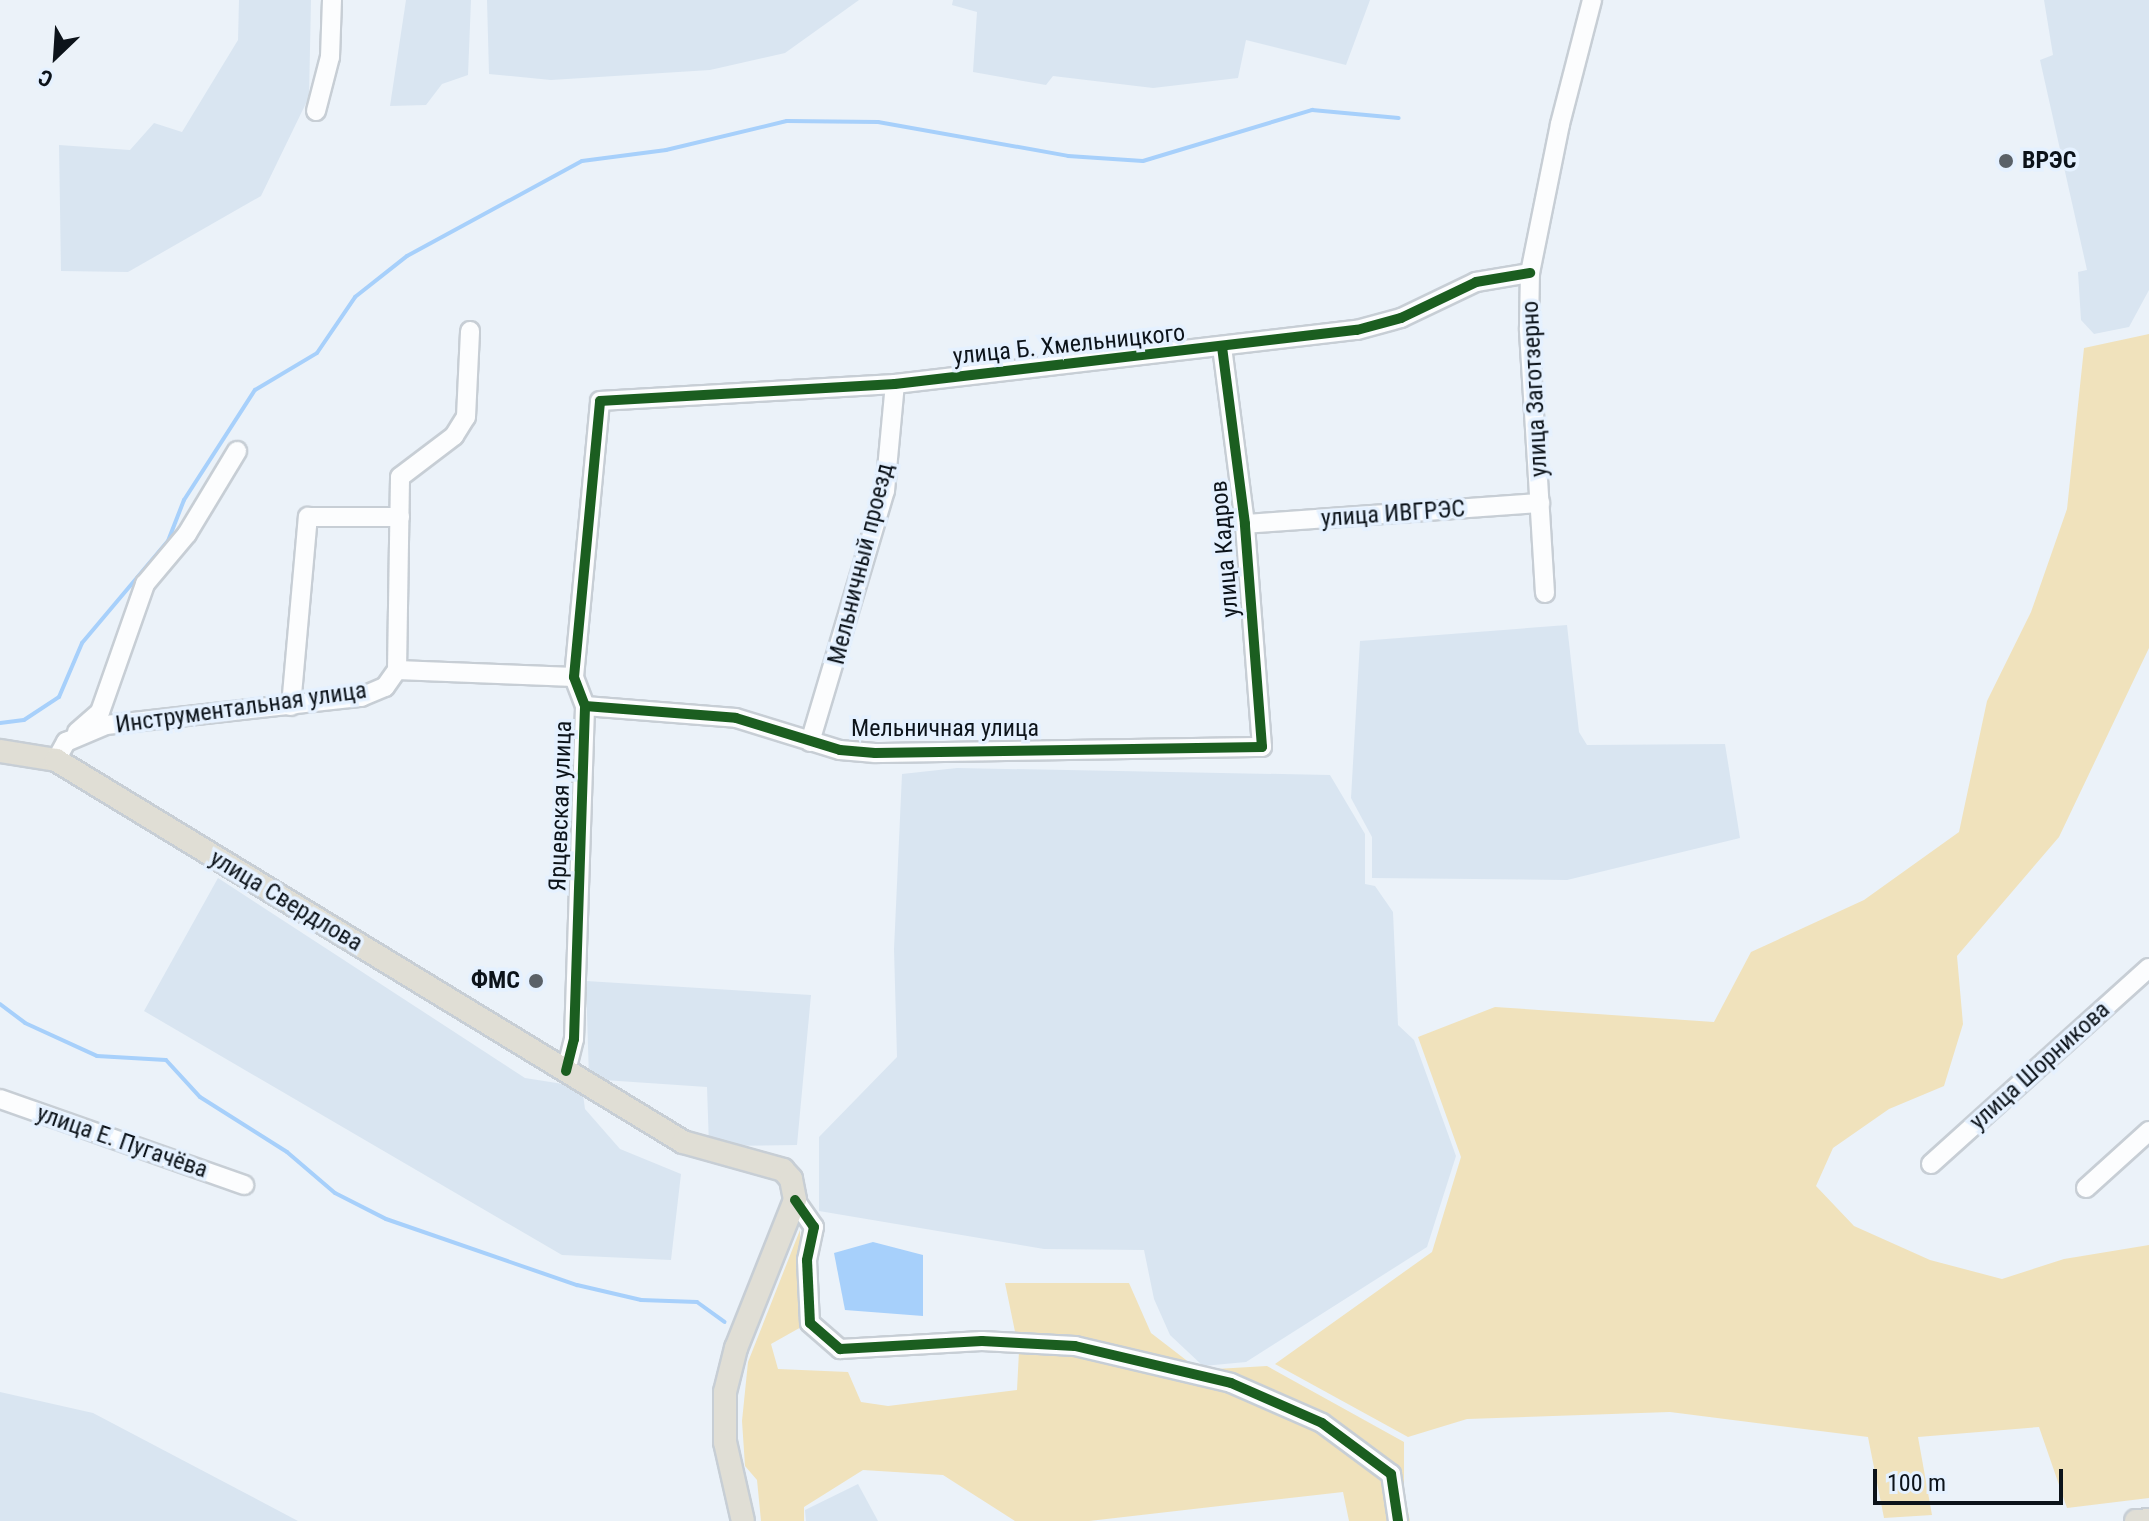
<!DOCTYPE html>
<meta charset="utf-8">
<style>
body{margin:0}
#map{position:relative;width:2149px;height:1521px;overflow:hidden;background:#ebf2f9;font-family:"Roboto Condensed",sans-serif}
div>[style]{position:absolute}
.built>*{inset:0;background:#d9e5f1}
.green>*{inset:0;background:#f0e2bc}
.water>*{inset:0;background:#a7d0fb}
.stream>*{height:4px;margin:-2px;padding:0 2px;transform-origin:2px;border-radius:2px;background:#a7d0fb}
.roads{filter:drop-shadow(2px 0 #c7ced5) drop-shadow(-2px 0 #c7ced5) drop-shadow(0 2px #c7ced5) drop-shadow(0 -2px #c7ced5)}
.minor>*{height:18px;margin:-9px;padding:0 9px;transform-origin:9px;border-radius:9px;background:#fcfdfe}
.major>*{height:22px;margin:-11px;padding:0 11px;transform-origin:11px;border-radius:11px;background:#e0ded5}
.cycleway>*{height:10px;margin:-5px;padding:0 5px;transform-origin:5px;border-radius:5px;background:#1b5e20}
.dots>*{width:22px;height:22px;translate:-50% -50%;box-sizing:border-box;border:4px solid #e5f1ff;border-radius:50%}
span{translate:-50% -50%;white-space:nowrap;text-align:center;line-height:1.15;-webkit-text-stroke:7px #e5f1ff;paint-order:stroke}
.poi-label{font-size:24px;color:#0c131a;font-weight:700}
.left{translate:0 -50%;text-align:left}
.right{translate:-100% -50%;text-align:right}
.street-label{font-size:24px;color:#0c131a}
.north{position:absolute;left:16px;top:16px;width:80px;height:80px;-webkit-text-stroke:6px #e5f1ff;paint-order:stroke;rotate:205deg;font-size:22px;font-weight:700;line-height:32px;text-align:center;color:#0c131a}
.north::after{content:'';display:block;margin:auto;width:28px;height:36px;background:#0c131a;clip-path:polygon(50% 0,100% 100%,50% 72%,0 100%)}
.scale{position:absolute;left:1873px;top:1469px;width:190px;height:36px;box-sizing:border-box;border:4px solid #0c131a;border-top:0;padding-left:10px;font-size:24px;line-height:28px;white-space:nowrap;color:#0c131a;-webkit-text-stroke:6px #e5f1ff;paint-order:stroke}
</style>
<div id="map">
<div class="built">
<i style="clip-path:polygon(239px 0,311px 0,309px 97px,261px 196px,128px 272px,61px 271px,59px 145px,130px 150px,154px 123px,182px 132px,238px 40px)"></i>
<i style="clip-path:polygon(406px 0,471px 0,468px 75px,442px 84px,426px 105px,390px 106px)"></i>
<i style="clip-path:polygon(487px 0,859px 0,785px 53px,710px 70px,551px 80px,489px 74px)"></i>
<i style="clip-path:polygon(953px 0,1370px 0,1346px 65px,1246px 40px,1238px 78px,1153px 88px,1053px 76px,1046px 85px,973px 72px,977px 12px,952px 5px)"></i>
<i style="clip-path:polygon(2044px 0,2149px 0,2149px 290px,2129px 327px,2094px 334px,2081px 320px,2078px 272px,2087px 270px,2040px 60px,2053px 55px)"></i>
<i style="clip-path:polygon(1567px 625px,1579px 732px,1587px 745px,1725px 744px,1740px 838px,1567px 880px,1372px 878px,1372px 837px,1351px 798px,1360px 641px)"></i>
<i style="clip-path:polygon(957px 768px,1330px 775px,1365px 834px,1365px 884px,1375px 886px,1393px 912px,1398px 1025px,1414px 1040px,1456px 1156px,1427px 1247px,1246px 1362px,1203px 1366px,1170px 1335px,1154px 1299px,1144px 1250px,1044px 1249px,819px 1211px,819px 1137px,897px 1057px,894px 949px,902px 774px)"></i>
<i style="clip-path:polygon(218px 878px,525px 1078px,582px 1087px,585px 1109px,620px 1149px,681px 1174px,671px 1260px,562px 1255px,144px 1011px)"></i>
<i style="clip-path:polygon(586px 981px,811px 995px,797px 1145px,709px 1146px,707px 1087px,589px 1079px)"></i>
<i style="clip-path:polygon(0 1392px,93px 1413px,298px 1521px,0 1521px)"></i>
<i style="clip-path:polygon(858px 1484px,878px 1521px,806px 1521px,805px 1510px)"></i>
</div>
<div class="green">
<i style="clip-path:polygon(2149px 334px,2149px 648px,2059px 837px,1957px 956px,1963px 1024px,1944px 1086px,1889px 1109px,1833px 1148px,1816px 1186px,1854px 1226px,1930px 1260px,2002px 1279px,2064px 1259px,2149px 1245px,2149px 1498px,2067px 1508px,2039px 1427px,1918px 1437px,1932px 1515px,1884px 1518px,1868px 1437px,1670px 1412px,1467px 1419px,1408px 1437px,1275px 1364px,1432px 1252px,1461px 1157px,1418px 1037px,1495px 1007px,1714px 1022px,1751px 952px,1864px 900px,1959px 832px,1987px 701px,2031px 612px,2067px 509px,2084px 348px)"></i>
<i style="clip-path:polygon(800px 1230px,803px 1326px,771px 1344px,778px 1369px,848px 1372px,861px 1402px,888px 1406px,1017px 1390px,1019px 1351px,1005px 1283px,1129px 1283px,1151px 1333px,1199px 1370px,1267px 1366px,1404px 1442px,1404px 1493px,1410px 1521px,1349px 1521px,1343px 1492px,1089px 1521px,1015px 1521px,943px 1475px,863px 1470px,804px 1507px,804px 1521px,761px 1521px,757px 1480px,745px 1466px,742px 1421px,748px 1362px)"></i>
</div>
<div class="water">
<i style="clip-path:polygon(873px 1242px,923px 1255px,923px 1316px,845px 1310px,834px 1253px)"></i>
</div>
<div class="stream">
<i style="left:0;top:723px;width:24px;rotate:-7deg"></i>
<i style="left:24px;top:720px;width:42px;rotate:-33.3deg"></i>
<i style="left:59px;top:697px;width:59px;rotate:-66.9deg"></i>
<i style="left:82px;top:643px;width:133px;rotate:-49.9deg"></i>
<i style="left:168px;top:541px;width:44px;rotate:-68.7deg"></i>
<i style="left:184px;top:500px;width:131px;rotate:-57.2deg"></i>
<i style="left:255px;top:390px;width:72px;rotate:-30.8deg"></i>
<i style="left:317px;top:353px;width:68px;rotate:-55.8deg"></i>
<i style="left:355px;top:297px;width:66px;rotate:-38.3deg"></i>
<i style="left:407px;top:256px;width:199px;rotate:-28.5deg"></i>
<i style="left:582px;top:161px;width:85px;rotate:-7.5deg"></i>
<i style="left:666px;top:150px;width:124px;rotate:-13.5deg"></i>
<i style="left:787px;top:121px;width:91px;rotate:0.6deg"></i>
<i style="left:878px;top:122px;width:193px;rotate:10.1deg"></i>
<i style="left:1068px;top:156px;width:75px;rotate:3.8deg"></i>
<i style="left:1143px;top:161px;width:177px;rotate:-16.8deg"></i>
<i style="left:1312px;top:110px;width:87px;rotate:5.3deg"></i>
<i style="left:0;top:1004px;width:31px;rotate:37deg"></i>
<i style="left:25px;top:1023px;width:79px;rotate:24.6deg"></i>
<i style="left:97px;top:1056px;width:69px;rotate:3.3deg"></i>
<i style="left:166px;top:1060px;width:50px;rotate:47.4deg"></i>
<i style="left:200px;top:1097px;width:103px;rotate:32.3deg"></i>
<i style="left:287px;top:1152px;width:63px;rotate:40.5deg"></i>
<i style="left:335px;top:1193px;width:57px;rotate:27deg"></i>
<i style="left:386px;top:1219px;width:202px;rotate:19.1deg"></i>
<i style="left:577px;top:1285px;width:66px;rotate:13.2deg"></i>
<i style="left:641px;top:1300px;width:56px;rotate:2deg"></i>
<i style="left:697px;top:1302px;width:34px;rotate:36deg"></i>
</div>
<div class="roads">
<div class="minor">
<i style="left:316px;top:111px;width:56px;rotate:-75.5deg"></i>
<i style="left:330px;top:57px;width:57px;rotate:-88deg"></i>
<i style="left:1245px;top:524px;width:296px;rotate:-4.1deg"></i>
<i style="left:1545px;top:593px;width:265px;rotate:-93.5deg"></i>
<i style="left:1529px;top:328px;width:55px;rotate:-89deg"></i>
<i style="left:1530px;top:273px;width:152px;rotate:-78.6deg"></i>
<i style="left:1560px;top:124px;width:128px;rotate:-75.5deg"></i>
<i style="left:397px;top:670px;width:193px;rotate:-89.1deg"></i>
<i style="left:400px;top:477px;width:68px;rotate:-37.2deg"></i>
<i style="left:454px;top:436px;width:22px;rotate:-58deg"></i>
<i style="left:466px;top:417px;width:86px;rotate:-87.3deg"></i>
<i style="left:291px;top:706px;width:190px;rotate:-84.9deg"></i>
<i style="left:308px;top:517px;width:92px"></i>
<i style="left:585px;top:706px;width:151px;rotate:4.5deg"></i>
<i style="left:736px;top:718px;width:109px;rotate:17.1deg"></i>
<i style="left:840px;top:750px;width:35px;rotate:5deg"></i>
<i style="left:875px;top:753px;width:387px;rotate:-0.9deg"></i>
<i style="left:1262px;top:747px;width:224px;rotate:-94.4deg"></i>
<i style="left:1245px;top:524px;width:177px;rotate:-97.4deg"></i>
<i style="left:77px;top:732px;width:30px;rotate:-41deg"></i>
<i style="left:100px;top:712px;width:136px;rotate:-70.6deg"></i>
<i style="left:145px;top:584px;width:65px;rotate:-50deg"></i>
<i style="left:187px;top:534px;width:97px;rotate:-58.9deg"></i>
<i style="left:810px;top:742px;width:262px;rotate:-73.4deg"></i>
<i style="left:885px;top:491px;width:107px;rotate:-84.7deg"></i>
<i style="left:56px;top:760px;width:21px;rotate:-61deg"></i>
<i style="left:66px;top:742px;width:43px;rotate:-23deg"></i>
<i style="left:106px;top:725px;width:257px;rotate:-6.3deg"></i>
<i style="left:361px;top:697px;width:26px;rotate:-23deg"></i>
<i style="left:385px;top:687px;width:21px;rotate:-55deg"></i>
<i style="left:397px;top:670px;width:177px;rotate:2.3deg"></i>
<i style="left:566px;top:1071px;width:33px;rotate:-76deg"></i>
<i style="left:574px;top:1039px;width:333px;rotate:-88.1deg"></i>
<i style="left:585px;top:706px;width:31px;rotate:-111deg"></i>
<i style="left:574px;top:677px;width:277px;rotate:-84.6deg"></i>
<i style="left:600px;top:401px;width:295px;rotate:-3.3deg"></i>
<i style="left:895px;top:384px;width:465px;rotate:-6.7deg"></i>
<i style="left:1357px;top:330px;width:46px;rotate:-15.3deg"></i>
<i style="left:1401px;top:318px;width:83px;rotate:-25.6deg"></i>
<i style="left:1476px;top:282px;width:55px;rotate:-9.5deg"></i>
<i style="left:0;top:1099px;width:259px;rotate:19.4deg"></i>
<i style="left:1931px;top:1164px;width:293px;rotate:-42deg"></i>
<i style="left:2086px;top:1188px;width:85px;rotate:-42.1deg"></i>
<i style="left:795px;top:1200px;width:33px;rotate:55deg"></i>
<i style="left:814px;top:1227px;width:34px;rotate:102deg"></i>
<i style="left:807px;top:1260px;width:63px;rotate:87.3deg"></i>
<i style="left:810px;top:1323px;width:40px;rotate:41deg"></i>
<i style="left:840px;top:1349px;width:142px;rotate:-3.2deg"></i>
<i style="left:982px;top:1341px;width:93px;rotate:3.1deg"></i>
<i style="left:1075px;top:1346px;width:160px;rotate:13.3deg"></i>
<i style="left:1231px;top:1383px;width:99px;rotate:23.7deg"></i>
<i style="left:1322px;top:1423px;width:86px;rotate:36.5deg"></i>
<i style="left:1391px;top:1474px;width:48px;rotate:81.5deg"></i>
</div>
<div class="major">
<i style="left:0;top:751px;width:57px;rotate:9.1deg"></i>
<i style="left:56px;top:760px;width:734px;rotate:31.35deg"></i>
<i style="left:683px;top:1142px;width:104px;rotate:15.6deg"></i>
<i style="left:783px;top:1170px;width:12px;rotate:48deg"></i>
<i style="left:791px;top:1179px;width:21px;rotate:79deg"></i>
<i style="left:795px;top:1200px;width:159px;rotate:111.7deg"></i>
<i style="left:736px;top:1348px;width:45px;rotate:104deg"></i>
<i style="left:725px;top:1392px;width:50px;rotate:90deg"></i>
<i style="left:725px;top:1442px;width:81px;rotate:77.2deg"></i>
<i style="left:2136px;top:1521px;width:13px;rotate:-4deg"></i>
</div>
</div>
<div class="cycleway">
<i style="left:585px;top:706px;width:151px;rotate:4.5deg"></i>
<i style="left:736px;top:718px;width:109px;rotate:17.1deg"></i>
<i style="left:840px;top:750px;width:35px;rotate:5deg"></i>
<i style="left:875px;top:753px;width:387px;rotate:-0.9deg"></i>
<i style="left:1262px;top:747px;width:224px;rotate:-94.4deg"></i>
<i style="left:1245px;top:524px;width:177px;rotate:-97.4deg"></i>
<i style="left:566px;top:1071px;width:33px;rotate:-76deg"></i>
<i style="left:574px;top:1039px;width:333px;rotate:-88.1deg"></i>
<i style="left:585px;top:706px;width:31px;rotate:-111deg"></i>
<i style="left:574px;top:677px;width:277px;rotate:-84.6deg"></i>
<i style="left:600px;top:401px;width:295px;rotate:-3.3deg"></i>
<i style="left:895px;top:384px;width:465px;rotate:-6.7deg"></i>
<i style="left:1357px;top:330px;width:46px;rotate:-15.3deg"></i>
<i style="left:1401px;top:318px;width:83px;rotate:-25.6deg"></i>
<i style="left:1476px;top:282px;width:55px;rotate:-9.5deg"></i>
<i style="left:795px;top:1200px;width:33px;rotate:55deg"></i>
<i style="left:814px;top:1227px;width:34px;rotate:102deg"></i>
<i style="left:807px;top:1260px;width:63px;rotate:87.3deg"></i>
<i style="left:810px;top:1323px;width:40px;rotate:41deg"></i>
<i style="left:840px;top:1349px;width:142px;rotate:-3.2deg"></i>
<i style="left:982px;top:1341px;width:93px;rotate:3.1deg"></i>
<i style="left:1075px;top:1346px;width:160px;rotate:13.3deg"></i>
<i style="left:1231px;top:1383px;width:99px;rotate:23.7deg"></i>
<i style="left:1322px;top:1423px;width:86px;rotate:36.5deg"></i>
<i style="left:1391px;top:1474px;width:48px;rotate:81.5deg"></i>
</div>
<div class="dots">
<i style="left:2006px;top:161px;background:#5a6168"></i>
<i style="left:536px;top:981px;background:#5a6168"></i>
</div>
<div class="poi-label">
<span class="left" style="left:2022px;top:161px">ВРЭС</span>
<span class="right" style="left:520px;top:981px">ФМС</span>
</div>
<div class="street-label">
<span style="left:1069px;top:345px;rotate:-6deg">улица Б. Хмельницкого</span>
<span style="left:1535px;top:389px;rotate:-93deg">улица Заготзерно</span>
<span style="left:1393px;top:514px;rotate:-4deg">улица ИВГРЭС</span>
<span style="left:1225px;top:549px;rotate:-95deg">улица Кадров</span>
<span style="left:861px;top:564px;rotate:-76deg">Мельничный проезд</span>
<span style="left:241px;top:708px;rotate:-8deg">Инструментальная улица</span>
<span style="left:945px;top:729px">Мельничная улица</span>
<span style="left:561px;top:806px;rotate:-88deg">Ярцевская улица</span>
<span style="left:286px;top:901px;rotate:31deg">улица Свердлова</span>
<span style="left:2040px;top:1066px;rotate:-42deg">улица Шорникова</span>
<span style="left:122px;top:1142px;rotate:19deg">улица Е. Пугачёва</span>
</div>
<div class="north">С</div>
<div class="scale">100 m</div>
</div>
